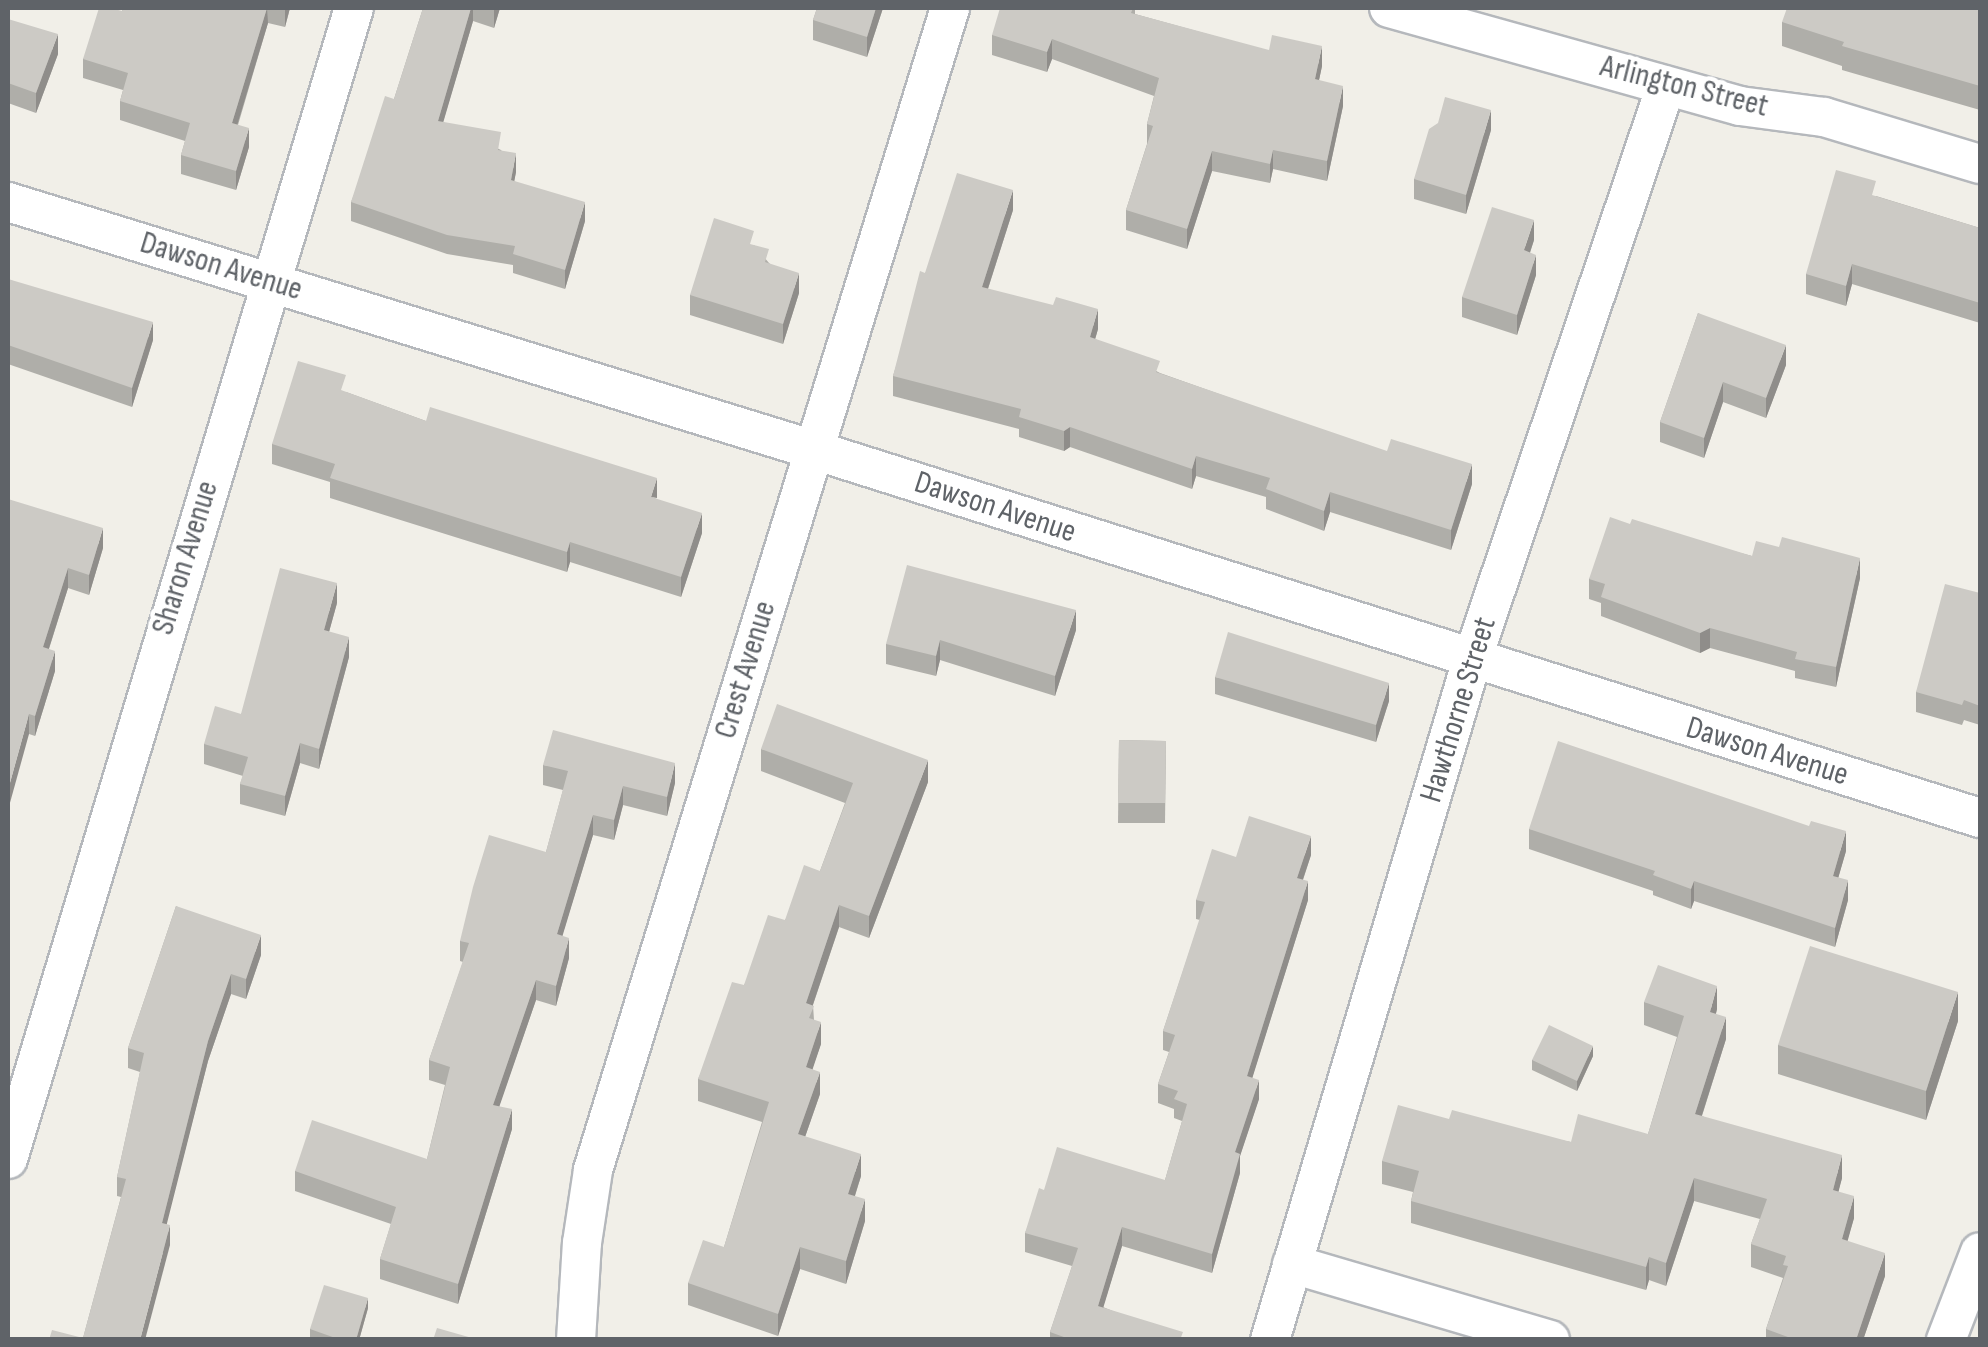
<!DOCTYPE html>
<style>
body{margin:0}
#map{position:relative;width:1988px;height:1347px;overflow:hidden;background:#f1efe8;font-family:"Sofia Sans Condensed",sans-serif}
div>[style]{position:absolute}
.roads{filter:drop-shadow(2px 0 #b5b8bc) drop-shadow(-2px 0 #b5b8bc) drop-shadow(0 2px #b5b8bc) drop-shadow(0 -2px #b5b8bc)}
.street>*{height:38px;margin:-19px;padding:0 19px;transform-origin:19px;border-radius:19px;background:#fff}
.wall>*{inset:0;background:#afaea9}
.shaded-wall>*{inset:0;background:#8f8d8a}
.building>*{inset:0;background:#cccac5}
span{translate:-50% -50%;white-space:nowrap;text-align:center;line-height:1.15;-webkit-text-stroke:9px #fff;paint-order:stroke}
.street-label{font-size:32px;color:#5f6368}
.frame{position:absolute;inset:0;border:10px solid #5f6368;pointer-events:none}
</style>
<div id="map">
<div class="roads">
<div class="street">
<i style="left:1389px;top:8px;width:364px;rotate:15.6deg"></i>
<i style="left:1740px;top:106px;width:85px;rotate:7.5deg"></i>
<i style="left:1824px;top:117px;width:163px;rotate:16.8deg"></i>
<i style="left:8px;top:202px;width:843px;rotate:17.1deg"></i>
<i style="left:814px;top:450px;width:1223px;rotate:17.52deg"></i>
<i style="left:8px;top:1159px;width:1202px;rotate:-73.27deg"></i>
<i style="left:1292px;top:1264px;width:269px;rotate:16.4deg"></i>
<i style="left:576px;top:1340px;width:97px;rotate:-86.5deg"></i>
<i style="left:582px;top:1243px;width:74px;rotate:-81.4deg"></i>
<i style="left:593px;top:1170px;width:1216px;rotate:-72.92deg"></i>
<i style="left:1270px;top:1340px;width:709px;rotate:-73.46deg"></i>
<i style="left:1472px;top:660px;width:606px;rotate:-71.33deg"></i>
<i style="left:1946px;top:1340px;width:94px;rotate:-68.9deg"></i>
</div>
</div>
<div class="wall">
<i style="clip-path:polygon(123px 8px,290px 8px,285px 27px,268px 23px,238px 125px,249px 147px,236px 190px,181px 174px,181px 155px,185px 141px,120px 120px,120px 101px,123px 90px,83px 78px,83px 59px,122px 11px)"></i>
<i style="clip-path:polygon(423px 8px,500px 8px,494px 28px,473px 21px,443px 122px,501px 150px,516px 172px,514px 181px,585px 221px,565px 289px,513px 273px,513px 265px,447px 254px,351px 221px,351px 202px,394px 99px)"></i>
<i style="clip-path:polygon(817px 8px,883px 8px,867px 57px,813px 40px,813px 20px)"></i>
<i style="clip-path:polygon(1135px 8px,1135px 14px,1322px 66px,1319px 80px,1343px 106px,1327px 181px,1273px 169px,1270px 183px,1212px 171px,1187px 249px,1126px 230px,1126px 210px,1147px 144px,1147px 124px,1154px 96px,1052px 59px,1047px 72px,992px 55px,992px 35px)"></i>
<i style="clip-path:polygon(1980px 8px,1980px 110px,1842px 70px,1842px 66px,1782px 46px,1782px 22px)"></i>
<i style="clip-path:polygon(8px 19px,58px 54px,36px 113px,8px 103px)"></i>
<i style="clip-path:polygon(1491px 130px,1466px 214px,1414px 199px,1414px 179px)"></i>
<i style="clip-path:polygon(1876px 196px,1980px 228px,1980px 323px,1852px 284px,1846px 306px,1806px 294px,1806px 274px)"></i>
<i style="clip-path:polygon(1013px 210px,988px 289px,1098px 329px,1095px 339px,1160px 373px,1472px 484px,1451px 550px,1330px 512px,1324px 531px,1266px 509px,1266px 497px,1196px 476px,1192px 489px,1070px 447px,1064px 451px,1019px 437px,1019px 429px,893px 396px,893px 376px,925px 273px)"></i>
<i style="clip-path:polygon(1534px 240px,1530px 253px,1536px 275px,1517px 335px,1462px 317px,1462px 297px)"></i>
<i style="clip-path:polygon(754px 245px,769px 263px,799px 293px,783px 344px,690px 315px,690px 295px)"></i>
<i style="clip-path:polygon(8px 279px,153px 340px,132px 407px,8px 364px)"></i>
<i style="clip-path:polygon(1698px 313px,1786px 365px,1766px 418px,1723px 402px,1704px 458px,1660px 442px,1660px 422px)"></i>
<i style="clip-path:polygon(346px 392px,426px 421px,657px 499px,702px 533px,681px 597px,570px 562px,567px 572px,330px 498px,330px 482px,272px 464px,272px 444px)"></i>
<i style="clip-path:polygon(8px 499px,103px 548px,89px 595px,68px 588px,49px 649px,55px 671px,35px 736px,29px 734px)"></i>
<i style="clip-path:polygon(1630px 524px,1752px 556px,1860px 578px,1836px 687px,1795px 678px,1795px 671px,1710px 648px,1700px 653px,1601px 616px,1601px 603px,1589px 599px,1589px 579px)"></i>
<i style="clip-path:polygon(1980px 593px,1980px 725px,1964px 720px,1962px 725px,1916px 712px,1916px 692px)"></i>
<i style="clip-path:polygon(337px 603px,329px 632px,349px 657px,319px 769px,300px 763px,285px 816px,240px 804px,240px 784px,243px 776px,204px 764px,204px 744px,241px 714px)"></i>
<i style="clip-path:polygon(1076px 630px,1055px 696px,940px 660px,936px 676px,886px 664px,886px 644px)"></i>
<i style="clip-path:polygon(1215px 677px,1389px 701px,1376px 742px,1215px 694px)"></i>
<i style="clip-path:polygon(1119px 740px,1166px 741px,1165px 823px,1118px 823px)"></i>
<i style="clip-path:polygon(761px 749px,928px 782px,869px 938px,839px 927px,813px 1005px,814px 1020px,821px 1044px,812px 1069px,820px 1094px,805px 1137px,861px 1176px,855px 1196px,865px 1221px,846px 1284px,800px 1269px,778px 1336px,688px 1305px,688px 1283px,724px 1247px,762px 1122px,698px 1101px,698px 1079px,744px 985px,785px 920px,820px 871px,845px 803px,761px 771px)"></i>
<i style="clip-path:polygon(543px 765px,675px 783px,667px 816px,623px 805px,614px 840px,593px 835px,562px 936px,569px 958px,556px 1006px,536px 1000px,499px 1106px,512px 1129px,458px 1304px,380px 1279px,380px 1259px,391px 1224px,295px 1191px,295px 1171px,427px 1159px,445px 1085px,429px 1080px,429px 1060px,463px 962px,460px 961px,460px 941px,546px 852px,563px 790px,543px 785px)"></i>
<i style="clip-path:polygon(1529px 829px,1846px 851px,1838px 878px,1848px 900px,1835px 947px,1694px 901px,1691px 909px,1653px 895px,1653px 891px,1529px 849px)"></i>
<i style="clip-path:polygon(1311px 855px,1303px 880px,1308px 900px,1252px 1078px,1259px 1099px,1240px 1156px,1240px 1173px,1212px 1273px,1122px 1246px,1103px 1307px,1183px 1340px,1050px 1340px,1050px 1332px,1072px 1266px,1025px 1252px,1025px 1233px,1044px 1190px,1165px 1180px,1182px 1121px,1174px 1118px,1174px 1109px,1158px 1103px,1158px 1084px,1169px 1052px,1163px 1050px,1163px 1031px,1200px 920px,1196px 919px,1196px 900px,1236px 857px)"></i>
<i style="clip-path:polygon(176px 906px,261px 955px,246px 999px,231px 994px,208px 1061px,166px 1224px,170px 1245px,83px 1338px,121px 1197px,117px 1196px,117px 1177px,140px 1072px,128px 1068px,128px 1048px)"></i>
<i style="clip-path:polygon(1644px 1002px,1717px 1009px,1716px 1014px,1726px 1039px,1702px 1116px,1842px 1178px,1838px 1192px,1854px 1218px,1847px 1241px,1885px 1276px,1863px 1340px,1766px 1340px,1766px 1329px,1783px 1278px,1751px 1267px,1751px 1244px,1760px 1219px,1694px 1201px,1666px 1286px,1649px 1280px,1646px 1290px,1411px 1223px,1411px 1201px,1413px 1192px,1382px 1184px,1382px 1161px,1449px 1119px,1571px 1142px,1648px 1134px,1677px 1037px,1644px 1025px)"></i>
<i style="clip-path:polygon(1958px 1021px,1926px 1120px,1778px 1074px,1778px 1045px)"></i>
<i style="clip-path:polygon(1593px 1056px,1577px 1091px,1532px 1070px,1532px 1060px)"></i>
<i style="clip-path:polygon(368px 1308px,359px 1340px,310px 1340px,310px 1329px)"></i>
</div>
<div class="shaded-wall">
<i style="clip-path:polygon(267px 8px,268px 23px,232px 142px,232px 123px)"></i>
<i style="clip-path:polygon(285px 8px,290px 8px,285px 27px)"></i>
<i style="clip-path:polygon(471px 8px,473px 8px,473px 21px,438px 140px,438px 121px)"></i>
<i style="clip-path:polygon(494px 8px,500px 8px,494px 28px)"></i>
<i style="clip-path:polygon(876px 8px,883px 8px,867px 57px,867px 37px)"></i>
<i style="clip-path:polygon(58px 34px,58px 54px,36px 113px,36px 93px)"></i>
<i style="clip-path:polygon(1052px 39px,1052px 59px,1047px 72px,1047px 52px)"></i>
<i style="clip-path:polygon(1322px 46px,1322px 66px,1315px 99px,1315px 79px)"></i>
<i style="clip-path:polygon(1343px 86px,1343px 106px,1327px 181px,1327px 161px)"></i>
<i style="clip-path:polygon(1491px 110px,1491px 130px,1466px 214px,1466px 195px)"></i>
<i style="clip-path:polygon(249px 128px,249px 147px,236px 190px,236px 171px)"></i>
<i style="clip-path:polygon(1273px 150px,1273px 169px,1270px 183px,1270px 164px)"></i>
<i style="clip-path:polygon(1212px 151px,1212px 171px,1187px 249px,1187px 229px)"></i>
<i style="clip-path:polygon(516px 153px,516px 172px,511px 199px,511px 180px)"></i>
<i style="clip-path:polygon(1013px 190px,1013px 210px,982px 307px,982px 287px)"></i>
<i style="clip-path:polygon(585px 202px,585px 221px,565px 289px,565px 270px)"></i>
<i style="clip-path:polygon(1534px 220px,1534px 240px,1524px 270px,1524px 250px)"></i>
<i style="clip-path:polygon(1536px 255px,1536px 275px,1517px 335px,1517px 315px)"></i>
<i style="clip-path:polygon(1852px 264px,1852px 284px,1846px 306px,1846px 286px)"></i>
<i style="clip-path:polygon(799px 273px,799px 293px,783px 344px,783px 324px)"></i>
<i style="clip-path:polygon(1098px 309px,1098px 329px,1090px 357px,1090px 337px)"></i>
<i style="clip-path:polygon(153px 322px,153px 340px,132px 407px,132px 388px)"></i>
<i style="clip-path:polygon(1786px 345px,1786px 365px,1766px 418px,1766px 398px)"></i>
<i style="clip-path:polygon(1723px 382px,1723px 402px,1704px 458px,1704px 438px)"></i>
<i style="clip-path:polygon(1070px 427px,1070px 447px,1064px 451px,1064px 431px)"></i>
<i style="clip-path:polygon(1196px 456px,1196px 476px,1192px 489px,1192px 469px)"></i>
<i style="clip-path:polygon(1472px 464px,1472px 484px,1451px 550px,1451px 530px)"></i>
<i style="clip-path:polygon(657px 478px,657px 498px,651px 497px)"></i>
<i style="clip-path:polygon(1330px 492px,1330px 512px,1324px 531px,1324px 511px)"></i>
<i style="clip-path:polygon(702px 513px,702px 533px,681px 597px,681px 577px)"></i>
<i style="clip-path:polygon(103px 528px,103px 548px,89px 595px,89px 575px)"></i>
<i style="clip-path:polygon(570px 542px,570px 562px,567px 572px,567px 552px)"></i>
<i style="clip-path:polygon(1860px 558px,1860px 578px,1836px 687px,1836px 667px)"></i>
<i style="clip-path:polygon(68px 568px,68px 588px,43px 667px,43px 647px)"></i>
<i style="clip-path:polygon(337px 583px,337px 603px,324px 650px,324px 630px)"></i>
<i style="clip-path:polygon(1076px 610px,1076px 630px,1055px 696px,1055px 676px)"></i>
<i style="clip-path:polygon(1710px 628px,1710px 648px,1700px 653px,1700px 633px)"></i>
<i style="clip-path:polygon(349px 637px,349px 657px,319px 769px,319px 749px)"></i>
<i style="clip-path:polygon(940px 640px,940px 660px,936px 676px,936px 656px)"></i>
<i style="clip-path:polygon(55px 651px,55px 671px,35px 736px,35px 716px)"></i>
<i style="clip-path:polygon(1389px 683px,1389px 701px,1376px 742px,1376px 725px)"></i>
<i style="clip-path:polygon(29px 714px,29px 734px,8px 810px,8px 790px)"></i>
<i style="clip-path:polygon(300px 743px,300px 763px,285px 816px,285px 796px)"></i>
<i style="clip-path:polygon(928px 760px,928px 782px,869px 938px,869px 916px)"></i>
<i style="clip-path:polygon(675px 763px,675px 783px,667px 816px,667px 797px)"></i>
<i style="clip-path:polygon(623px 786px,623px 805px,614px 840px,614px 820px)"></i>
<i style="clip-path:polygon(593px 815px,593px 835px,557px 954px,557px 934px)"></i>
<i style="clip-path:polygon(1846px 831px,1846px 851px,1833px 896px,1833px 876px)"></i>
<i style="clip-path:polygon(1311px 836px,1311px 855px,1297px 897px,1297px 878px)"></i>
<i style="clip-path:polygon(1848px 880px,1848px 900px,1835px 947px,1835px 928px)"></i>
<i style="clip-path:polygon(1308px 881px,1308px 900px,1247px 1095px,1247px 1076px)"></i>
<i style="clip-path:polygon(1694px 881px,1694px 901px,1691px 909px,1691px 889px)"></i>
<i style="clip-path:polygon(839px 905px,839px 927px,806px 1025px,806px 1003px)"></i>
<i style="clip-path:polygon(261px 935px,261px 955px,246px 999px,246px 979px)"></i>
<i style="clip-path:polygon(569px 938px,569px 958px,556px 1006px,556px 986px)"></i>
<i style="clip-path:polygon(231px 974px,231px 994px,208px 1061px,162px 1243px,162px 1223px,208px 1041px)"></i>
<i style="clip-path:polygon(536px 980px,536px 1000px,493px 1125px,493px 1105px)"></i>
<i style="clip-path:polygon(1717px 986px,1717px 1009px,1710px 1035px,1710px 1012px)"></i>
<i style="clip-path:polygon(1958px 992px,1958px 1021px,1926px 1120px,1926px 1091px)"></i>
<i style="clip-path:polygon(1726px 1017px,1726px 1039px,1695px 1137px,1695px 1114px)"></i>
<i style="clip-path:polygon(821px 1022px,821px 1044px,806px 1089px,806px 1067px)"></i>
<i style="clip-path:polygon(1593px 1046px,1593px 1056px,1577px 1091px,1577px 1081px)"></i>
<i style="clip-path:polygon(820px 1072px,820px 1094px,798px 1157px,798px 1134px)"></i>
<i style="clip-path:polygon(1259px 1080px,1259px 1099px,1240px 1156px,1240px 1173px,1212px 1273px,1212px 1254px,1235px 1152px)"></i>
<i style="clip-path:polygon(512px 1109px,512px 1129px,458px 1304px,458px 1284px)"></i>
<i style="clip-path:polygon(861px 1154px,861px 1176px,848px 1217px,848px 1194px)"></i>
<i style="clip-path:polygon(1842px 1155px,1842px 1178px,1833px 1213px,1833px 1190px)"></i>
<i style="clip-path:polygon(1694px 1178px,1694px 1201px,1666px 1286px,1666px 1263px)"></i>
<i style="clip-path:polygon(1854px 1196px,1854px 1218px,1842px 1261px,1842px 1239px)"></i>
<i style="clip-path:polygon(865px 1199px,865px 1221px,846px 1284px,846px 1261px)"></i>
<i style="clip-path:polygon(170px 1225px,170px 1245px,145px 1340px,140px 1340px)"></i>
<i style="clip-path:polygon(1122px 1227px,1122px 1246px,1098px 1325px,1098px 1306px)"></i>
<i style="clip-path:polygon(800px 1247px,800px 1269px,778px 1336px,778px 1314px)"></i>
<i style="clip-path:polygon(1885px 1253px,1885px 1276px,1863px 1340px,1856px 1340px)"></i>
<i style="clip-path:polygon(1649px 1257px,1649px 1280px,1646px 1290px,1646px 1267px)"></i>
<i style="clip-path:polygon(368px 1298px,368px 1308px,359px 1340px,356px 1340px)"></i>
</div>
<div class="building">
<i style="clip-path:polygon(99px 8px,111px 8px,122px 11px,123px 8px,267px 8px,232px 123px,249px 128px,236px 171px,181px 155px,190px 123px,120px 101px,128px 73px,83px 59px)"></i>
<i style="clip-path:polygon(423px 8px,471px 8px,438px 121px,501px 132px,498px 150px,516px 153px,511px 180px,585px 202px,565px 270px,513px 254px,515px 246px,447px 235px,351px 202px,385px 96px,394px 99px)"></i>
<i style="clip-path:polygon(817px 8px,876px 8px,867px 37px,813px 20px)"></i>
<i style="clip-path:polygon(1000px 8px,1133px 8px,1131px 13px,1269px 50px,1272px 35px,1322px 46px,1315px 79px,1343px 86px,1327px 161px,1273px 150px,1270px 164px,1212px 151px,1187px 229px,1126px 210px,1153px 126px,1147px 124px,1159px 78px,1052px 39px,1047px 52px,992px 35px)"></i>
<i style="clip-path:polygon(1787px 8px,1980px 8px,1980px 86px,1842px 46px,1844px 42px,1782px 22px)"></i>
<i style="clip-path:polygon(8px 19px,58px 34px,36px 93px,8px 83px)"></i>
<i style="clip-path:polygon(1445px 97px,1491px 110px,1466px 195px,1414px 179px,1429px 129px,1438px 123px)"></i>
<i style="clip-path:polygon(1836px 170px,1876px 181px,1872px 195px,1980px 228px,1980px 303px,1852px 264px,1846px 286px,1806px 274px)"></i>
<i style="clip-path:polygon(957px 173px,1013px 190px,982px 287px,1053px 305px,1056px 297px,1098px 309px,1090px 337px,1160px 361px,1156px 372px,1387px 451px,1391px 439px,1472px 464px,1451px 530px,1330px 492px,1324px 511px,1266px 489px,1270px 478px,1196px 456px,1192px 469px,1070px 427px,1064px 431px,1019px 417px,1021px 409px,893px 376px,920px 271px,925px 273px)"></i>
<i style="clip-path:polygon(1492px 207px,1534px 220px,1524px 250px,1536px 255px,1517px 315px,1462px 297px)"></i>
<i style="clip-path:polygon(714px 218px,754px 231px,750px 244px,769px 249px,765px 262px,799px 273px,783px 324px,690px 295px)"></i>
<i style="clip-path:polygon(8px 279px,153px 322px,132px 388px,8px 345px)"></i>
<i style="clip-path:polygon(1698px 313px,1786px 345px,1766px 398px,1723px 382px,1704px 438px,1660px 422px)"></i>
<i style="clip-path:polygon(298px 361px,346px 375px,341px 390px,426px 421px,430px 407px,657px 478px,651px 497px,702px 513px,681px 577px,570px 542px,567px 552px,330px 478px,335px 464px,272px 444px)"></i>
<i style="clip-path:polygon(8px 499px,103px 528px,89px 575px,68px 568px,43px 647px,55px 651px,35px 716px,29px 714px,8px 790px)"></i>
<i style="clip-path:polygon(1610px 517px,1630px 524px,1632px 519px,1752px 556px,1756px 541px,1779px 547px,1782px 537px,1860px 558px,1836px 667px,1795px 659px,1797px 652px,1710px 628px,1700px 633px,1601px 597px,1605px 584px,1589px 579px)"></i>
<i style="clip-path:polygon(907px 565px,1076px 610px,1055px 676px,940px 640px,936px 656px,886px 644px)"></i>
<i style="clip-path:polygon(280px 568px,337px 583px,324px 630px,349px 637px,319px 749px,300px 743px,285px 796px,240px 784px,248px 757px,204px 744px,215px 706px,241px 714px)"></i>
<i style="clip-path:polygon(1945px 584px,1980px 593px,1980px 706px,1964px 700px,1962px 705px,1916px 692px)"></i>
<i style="clip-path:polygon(1228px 632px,1389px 683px,1376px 725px,1215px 677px)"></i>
<i style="clip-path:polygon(777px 704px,928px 760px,869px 916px,839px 905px,806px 1003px,814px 1006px,809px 1018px,821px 1022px,806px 1067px,820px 1072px,798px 1134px,861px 1154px,848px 1194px,865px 1199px,846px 1261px,800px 1247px,778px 1314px,688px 1283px,703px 1240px,724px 1247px,769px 1102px,698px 1079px,732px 982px,744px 985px,768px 915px,785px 920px,804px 865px,820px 871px,853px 783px,761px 749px)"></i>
<i style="clip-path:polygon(553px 730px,675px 763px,667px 797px,623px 786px,614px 820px,593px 815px,557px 934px,569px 938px,556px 986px,536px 980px,493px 1105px,512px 1109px,458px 1284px,380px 1259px,396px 1207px,295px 1171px,312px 1120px,427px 1159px,450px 1067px,429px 1060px,469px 943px,460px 941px,473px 887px,489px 835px,546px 852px,568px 771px,543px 765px)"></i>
<i style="clip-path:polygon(1119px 740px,1166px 741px,1165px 803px,1118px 803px)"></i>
<i style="clip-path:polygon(1558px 741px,1809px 826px,1811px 821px,1846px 831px,1833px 876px,1848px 880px,1835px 928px,1694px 881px,1691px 889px,1653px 875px,1655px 871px,1529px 829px)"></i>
<i style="clip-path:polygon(1249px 816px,1311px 836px,1297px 878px,1308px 881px,1247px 1076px,1259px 1080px,1235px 1152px,1240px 1154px,1212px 1254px,1122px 1227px,1098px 1306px,1183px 1332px,1180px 1340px,1072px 1340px,1050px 1332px,1078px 1248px,1025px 1233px,1039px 1188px,1044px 1190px,1057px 1147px,1165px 1180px,1187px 1104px,1174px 1099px,1178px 1091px,1158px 1084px,1175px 1035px,1163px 1031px,1205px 902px,1196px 900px,1212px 849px,1236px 857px)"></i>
<i style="clip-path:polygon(176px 906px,261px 935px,246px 979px,231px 974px,208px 1041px,162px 1223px,170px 1225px,140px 1340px,49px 1340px,52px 1330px,83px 1338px,126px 1179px,117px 1177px,144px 1053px,128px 1048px)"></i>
<i style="clip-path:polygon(1810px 946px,1958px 992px,1926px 1091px,1778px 1045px)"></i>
<i style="clip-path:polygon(1658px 965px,1717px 986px,1710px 1012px,1726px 1017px,1695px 1114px,1842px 1155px,1833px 1190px,1854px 1196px,1842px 1239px,1885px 1253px,1856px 1340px,1796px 1340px,1766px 1329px,1788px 1266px,1783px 1265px,1786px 1256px,1751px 1244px,1767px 1199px,1694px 1178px,1666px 1263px,1649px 1257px,1646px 1267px,1411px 1201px,1419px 1171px,1382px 1161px,1398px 1105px,1449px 1119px,1452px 1110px,1571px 1142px,1578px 1114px,1648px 1134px,1684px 1016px,1644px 1002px)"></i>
<i style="clip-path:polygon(1549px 1025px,1593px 1046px,1577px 1081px,1532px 1060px)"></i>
<i style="clip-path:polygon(324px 1285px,368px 1298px,356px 1340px,341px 1340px,310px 1329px)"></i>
<i style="clip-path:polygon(437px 1328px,479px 1340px,433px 1340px)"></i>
</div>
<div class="street-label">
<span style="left:1684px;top:87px;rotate:14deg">Arlington Street</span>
<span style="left:221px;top:267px;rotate:17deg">Dawson Avenue</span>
<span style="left:995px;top:508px;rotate:18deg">Dawson Avenue</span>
<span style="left:186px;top:558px;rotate:-73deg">Sharon Avenue</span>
<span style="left:746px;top:670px;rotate:-73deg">Crest Avenue</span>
<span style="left:1459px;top:710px;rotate:-73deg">Hawthorne Street</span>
<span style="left:1767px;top:752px;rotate:17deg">Dawson Avenue</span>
</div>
<div class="frame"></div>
</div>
